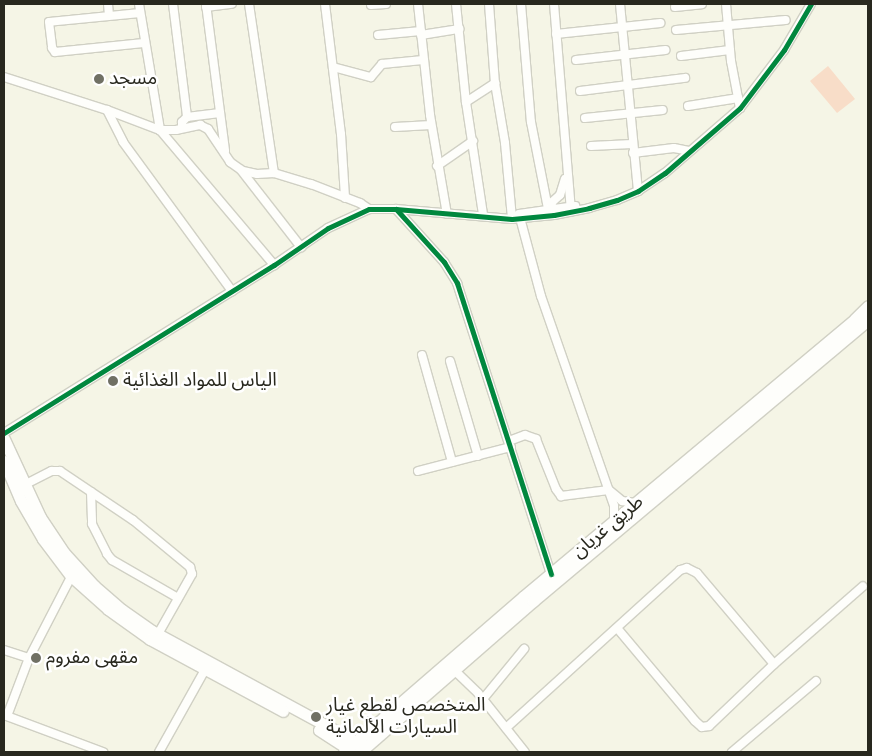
<!DOCTYPE html>
<meta charset="utf-8">
<style>
body{margin:0}
#map{position:relative;width:872px;height:756px;overflow:hidden;background:#f5f5e6;font-family:Karla,"Noto Sans Arabic",sans-serif}
div>[style]{position:absolute}
.green>*{inset:0;background:#f8ddc8}
.roads{filter:drop-shadow(1px 0 #d0d0c4) drop-shadow(-1px 0 #d0d0c4) drop-shadow(0 1px #d0d0c4) drop-shadow(0 -1px #d0d0c4)}
.minor>*{height:8px;margin:-4px;padding:0 4px;transform-origin:4px;border-radius:4px;background:#fefefb}
.highway>*{height:11px;margin:-5.5px;padding:0 5.5px;transform-origin:5.5px;border-radius:5.5px;background:#fefefb}
.cycleway>*{height:5px;margin:-2.5px;padding:0 2.5px;transform-origin:2.5px;border-radius:2.5px;background:#00873e}
.dots>*{width:14px;height:14px;translate:-50% -50%;box-sizing:border-box;border:2px solid #fff;border-radius:50%}
span{translate:-50% -50%;white-space:nowrap;text-align:center;line-height:1.15;-webkit-text-stroke:5px #fff;paint-order:stroke}
.poi-label{font-size:19px;color:#28281e}
.left{translate:0 -50%;text-align:left}
.street-label{font-size:19px;color:#28281e}
.frame{position:absolute;inset:0;border:5px solid #28281e;pointer-events:none}
</style>
<div id="map">
<div class="green">
<i style="clip-path:polygon(828px 66px,855px 99px,837px 113px,810px 81px)"></i>
</div>
<div class="roads">
<div class="minor">
<i style="left:108px;top:4px;width:11px;rotate:85deg"></i>
<i style="left:139px;top:4px;width:128px;rotate:80.5deg"></i>
<i style="left:160px;top:130px;width:177px;rotate:49.8deg"></i>
<i style="left:173px;top:4px;width:114px;rotate:82.9deg"></i>
<i style="left:206px;top:4px;width:148px;rotate:82.6deg"></i>
<i style="left:249px;top:4px;width:171px;rotate:81.6deg"></i>
<i style="left:325px;top:4px;width:131px;rotate:83deg"></i>
<i style="left:341px;top:134px;width:64px;rotate:86.4deg"></i>
<i style="left:418px;top:4px;width:112px;rotate:83.8deg"></i>
<i style="left:430px;top:115px;width:100px;rotate:80.3deg"></i>
<i style="left:456px;top:4px;width:99px;rotate:84.2deg"></i>
<i style="left:466px;top:102px;width:114px;rotate:81.4deg"></i>
<i style="left:489px;top:4px;width:79px;rotate:85.7deg"></i>
<i style="left:495px;top:83px;width:61px;rotate:80.5deg"></i>
<i style="left:505px;top:143px;width:76px;rotate:84.7deg"></i>
<i style="left:521px;top:4px;width:118px;rotate:85.2deg"></i>
<i style="left:531px;top:122px;width:89px;rotate:78.9deg"></i>
<i style="left:554px;top:4px;width:208px;rotate:85.3deg"></i>
<i style="left:620px;top:4px;width:188px;rotate:84.5deg"></i>
<i style="left:726px;top:4px;width:57px;rotate:85deg"></i>
<i style="left:731px;top:61px;width:48px;rotate:79.2deg"></i>
<i style="left:371px;top:5px;width:15px;rotate:-4deg"></i>
<i style="left:206px;top:7px;width:26px;rotate:-7deg"></i>
<i style="left:675px;top:7px;width:27px;rotate:-6deg"></i>
<i style="left:140px;top:13px;width:91px;rotate:174.4deg"></i>
<i style="left:49px;top:22px;width:26px;rotate:83deg"></i>
<i style="left:52px;top:48px;width:5px;rotate:53deg"></i>
<i style="left:55px;top:52px;width:89px;rotate:-5.8deg"></i>
<i style="left:676px;top:30px;width:110px;rotate:-5.2deg"></i>
<i style="left:556px;top:34px;width:105px;rotate:-6deg"></i>
<i style="left:378px;top:35px;width:43px;rotate:-5.3deg"></i>
<i style="left:421px;top:35px;width:39px;rotate:-9deg"></i>
<i style="left:681px;top:56px;width:49px;rotate:-7deg"></i>
<i style="left:576px;top:60px;width:90px;rotate:-6.4deg"></i>
<i style="left:333px;top:67px;width:39px;rotate:15deg"></i>
<i style="left:371px;top:77px;width:17px;rotate:-50deg"></i>
<i style="left:382px;top:64px;width:41px;rotate:-5.6deg"></i>
<i style="left:4px;top:77px;width:108px;rotate:17.8deg"></i>
<i style="left:107px;top:110px;width:57px;rotate:20.7deg"></i>
<i style="left:160px;top:130px;width:16px"></i>
<i style="left:176px;top:130px;width:25px;rotate:-12deg"></i>
<i style="left:200px;top:125px;width:9px;rotate:27deg"></i>
<i style="left:208px;top:129px;width:40px;rotate:56deg"></i>
<i style="left:230px;top:162px;width:16px;rotate:35deg"></i>
<i style="left:243px;top:171px;width:14px;rotate:12deg"></i>
<i style="left:257px;top:174px;width:17px;rotate:-3deg"></i>
<i style="left:274px;top:173px;width:39px;rotate:17deg"></i>
<i style="left:311px;top:184px;width:53px;rotate:21.2deg"></i>
<i style="left:360px;top:203px;width:11px;rotate:34deg"></i>
<i style="left:580px;top:91px;width:106px;rotate:-7.1deg"></i>
<i style="left:466px;top:102px;width:35px;rotate:-33deg"></i>
<i style="left:688px;top:106px;width:51px;rotate:-9.1deg"></i>
<i style="left:107px;top:110px;width:36px;rotate:63deg"></i>
<i style="left:123px;top:142px;width:185px;rotate:53.8deg"></i>
<i style="left:585px;top:118px;width:78px;rotate:-5.9deg"></i>
<i style="left:395px;top:127px;width:36px;rotate:-3deg"></i>
<i style="left:182px;top:128px;width:6px;rotate:-90deg"></i>
<i style="left:182px;top:122px;width:7px;rotate:-45deg"></i>
<i style="left:187px;top:117px;width:33px;rotate:-7deg"></i>
<i style="left:591px;top:146px;width:41px;rotate:-2.8deg"></i>
<i style="left:633px;top:153px;width:41px;rotate:-7deg"></i>
<i style="left:674px;top:148px;width:15px;rotate:11deg"></i>
<i style="left:437px;top:166px;width:44px;rotate:-34.8deg"></i>
<i style="left:241px;top:170px;width:98px;rotate:52.1deg"></i>
<i style="left:396px;top:209px;width:72px;rotate:47.8deg"></i>
<i style="left:444px;top:262px;width:25px;rotate:58deg"></i>
<i style="left:457px;top:283px;width:306px;rotate:72.1deg"></i>
<i style="left:553px;top:209px;width:6px;rotate:-108deg"></i>
<i style="left:551px;top:203px;width:12px;rotate:-42deg"></i>
<i style="left:560px;top:195px;width:17px;rotate:-73deg"></i>
<i style="left:519px;top:214px;width:85px;rotate:75deg"></i>
<i style="left:541px;top:296px;width:222px;rotate:70.8deg"></i>
<i style="left:614px;top:506px;width:15px;rotate:90deg"></i>
<i style="left:519px;top:214px;width:57px;rotate:-8.1deg"></i>
<i style="left:422px;top:355px;width:111px;rotate:74.3deg"></i>
<i style="left:450px;top:361px;width:99px;rotate:73.6deg"></i>
<i style="left:4px;top:433px;width:318px;rotate:-31.9deg"></i>
<i style="left:274px;top:265px;width:65px;rotate:-34.4deg"></i>
<i style="left:328px;top:228px;width:45px;rotate:-24.9deg"></i>
<i style="left:369px;top:209px;width:27px"></i>
<i style="left:396px;top:209px;width:116px;rotate:4.9deg"></i>
<i style="left:512px;top:219px;width:42px;rotate:-5.4deg"></i>
<i style="left:554px;top:215px;width:36px;rotate:-11deg"></i>
<i style="left:589px;top:208px;width:29px;rotate:-16deg"></i>
<i style="left:617px;top:200px;width:23px;rotate:-23deg"></i>
<i style="left:638px;top:191px;width:32px;rotate:-34deg"></i>
<i style="left:665px;top:173px;width:99px;rotate:-40.9deg"></i>
<i style="left:740px;top:108px;width:73px;rotate:-52.8deg"></i>
<i style="left:784px;top:50px;width:53px;rotate:-59.6deg"></i>
<i style="left:509px;top:441px;width:17px;rotate:-21deg"></i>
<i style="left:525px;top:435px;width:12px;rotate:20deg"></i>
<i style="left:536px;top:439px;width:54px;rotate:68.2deg"></i>
<i style="left:556px;top:489px;width:9px;rotate:54deg"></i>
<i style="left:561px;top:496px;width:48px;rotate:-7.1deg"></i>
<i style="left:609px;top:490px;width:17px;rotate:40deg"></i>
<i style="left:622px;top:501px;width:13px;rotate:9deg"></i>
<i style="left:418px;top:471px;width:96px;rotate:-14.5deg"></i>
<i style="left:24px;top:485px;width:31px;rotate:-27deg"></i>
<i style="left:52px;top:471px;width:8px"></i>
<i style="left:60px;top:471px;width:88px;rotate:33.9deg"></i>
<i style="left:133px;top:520px;width:74px;rotate:39.5deg"></i>
<i style="left:190px;top:567px;width:7px;rotate:74deg"></i>
<i style="left:192px;top:574px;width:69px;rotate:119.5deg"></i>
<i style="left:91px;top:492px;width:32px;rotate:88deg"></i>
<i style="left:92px;top:524px;width:34px;rotate:63deg"></i>
<i style="left:107px;top:554px;width:8px;rotate:50deg"></i>
<i style="left:112px;top:560px;width:76px;rotate:29.9deg"></i>
<i style="left:617px;top:628px;width:121px;rotate:50deg"></i>
<i style="left:695px;top:721px;width:9px;rotate:41deg"></i>
<i style="left:702px;top:727px;width:7px;rotate:-8deg"></i>
<i style="left:709px;top:726px;width:90px;rotate:-43.6deg"></i>
<i style="left:774px;top:664px;width:118px;rotate:-41.2deg"></i>
<i style="left:4px;top:650px;width:26px;rotate:18deg"></i>
<i style="left:451px;top:667px;width:37px;rotate:44deg"></i>
<i style="left:478px;top:693px;width:75px;rotate:51.5deg"></i>
<i style="left:483px;top:699px;width:65px;rotate:-50.6deg"></i>
<i style="left:4px;top:715px;width:106px;rotate:20.5deg"></i>
<i style="left:7px;top:716px;width:62px;rotate:-69.2deg"></i>
<i style="left:29px;top:658px;width:96px;rotate:-62.6deg"></i>
<i style="left:506px;top:728px;width:235px;rotate:-42.2deg"></i>
<i style="left:680px;top:570px;width:7px;rotate:-16deg"></i>
<i style="left:687px;top:568px;width:11px;rotate:27deg"></i>
<i style="left:697px;top:573px;width:119px;rotate:49.8deg"></i>
<i style="left:159px;top:752px;width:98px;rotate:-60.8deg"></i>
<i style="left:732px;top:752px;width:110px;rotate:-40.2deg"></i>
</div>
<div class="highway">
<i style="left:4px;top:439px;width:86px;rotate:65.2deg"></i>
<i style="left:40px;top:517px;width:43px;rotate:56.3deg"></i>
<i style="left:64px;top:553px;width:45px;rotate:47.7deg"></i>
<i style="left:94px;top:586px;width:37px;rotate:41deg"></i>
<i style="left:122px;top:610px;width:37px;rotate:35deg"></i>
<i style="left:152px;top:631px;width:239px;rotate:28.5deg"></i>
<i style="left:4px;top:461px;width:43px;rotate:67deg"></i>
<i style="left:21px;top:501px;width:44px;rotate:59.9deg"></i>
<i style="left:43px;top:539px;width:46px;rotate:52.9deg"></i>
<i style="left:71px;top:576px;width:50px;rotate:41.7deg"></i>
<i style="left:108px;top:609px;width:52px;rotate:35.5deg"></i>
<i style="left:150px;top:639px;width:151px;rotate:28.4deg"></i>
<i style="left:319px;top:730px;width:40px;rotate:32.9deg"></i>
<i style="left:344px;top:752px;width:237px;rotate:-40.9deg"></i>
<i style="left:523px;top:597px;width:433px;rotate:-39.9deg"></i>
<i style="left:855px;top:319px;width:18px;rotate:-45deg"></i>
<i style="left:360px;top:752px;width:230px;rotate:-41.1deg"></i>
<i style="left:533px;top:601px;width:437px;rotate:-40deg"></i>
</div>
</div>
<div class="cycleway">
<i style="left:396px;top:209px;width:72px;rotate:47.8deg"></i>
<i style="left:444px;top:262px;width:25px;rotate:58deg"></i>
<i style="left:457px;top:283px;width:306px;rotate:72.1deg"></i>
<i style="left:4px;top:433px;width:318px;rotate:-31.9deg"></i>
<i style="left:274px;top:265px;width:65px;rotate:-34.4deg"></i>
<i style="left:328px;top:228px;width:45px;rotate:-24.9deg"></i>
<i style="left:369px;top:209px;width:27px"></i>
<i style="left:396px;top:209px;width:116px;rotate:4.9deg"></i>
<i style="left:512px;top:219px;width:42px;rotate:-5.4deg"></i>
<i style="left:554px;top:215px;width:36px;rotate:-11deg"></i>
<i style="left:589px;top:208px;width:29px;rotate:-16deg"></i>
<i style="left:617px;top:200px;width:23px;rotate:-23deg"></i>
<i style="left:638px;top:191px;width:32px;rotate:-34deg"></i>
<i style="left:665px;top:173px;width:99px;rotate:-40.9deg"></i>
<i style="left:740px;top:108px;width:73px;rotate:-52.8deg"></i>
<i style="left:784px;top:50px;width:53px;rotate:-59.6deg"></i>
</div>
<div class="dots">
<i style="left:99px;top:79px;background:#707064"></i>
<i style="left:113px;top:381px;background:#707064"></i>
<i style="left:36px;top:658px;background:#707064"></i>
<i style="left:316px;top:717px;background:#707064"></i>
</div>
<div class="poi-label">
<span class="left" style="left:109px;top:79px">مسجد</span>
<span class="left" style="left:123px;top:381px">الياس للمواد الغذائية</span>
<span class="left" style="left:46px;top:658px">مقهى مفروم</span>
<span class="left" style="left:326px;top:717px">المتخصص لقطع غيار<br>السيارات الألمانية</span>
</div>
<div class="street-label">
<span style="left:608px;top:527px;rotate:-40deg">طريق غريان</span>
</div>
<div class="frame"></div>
</div>
